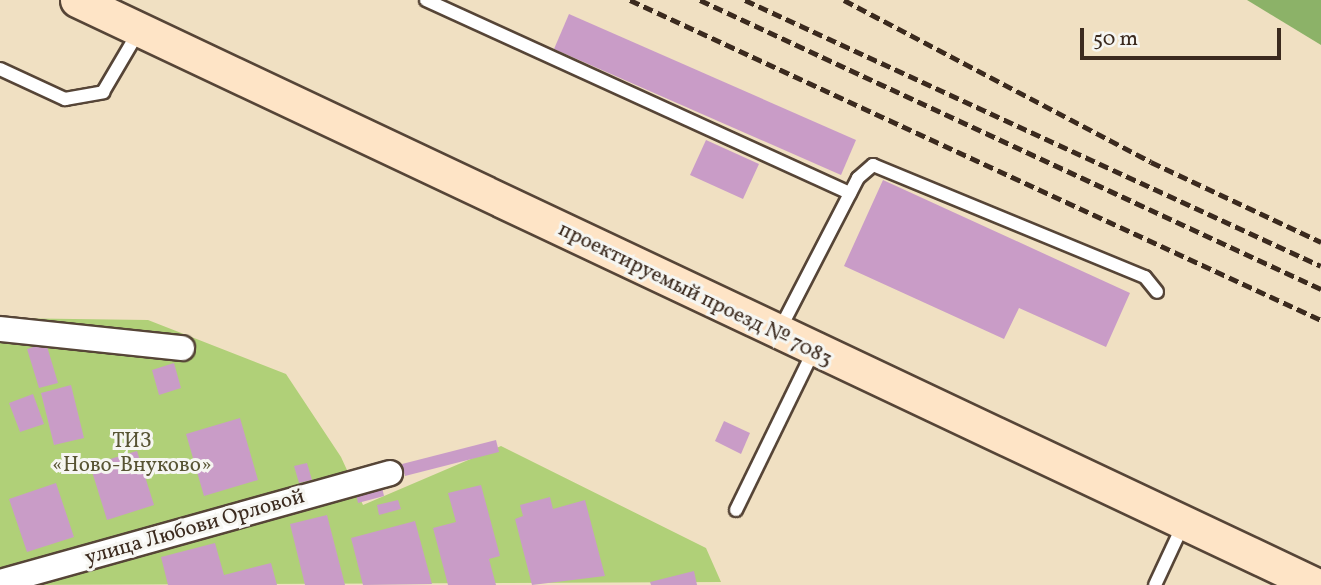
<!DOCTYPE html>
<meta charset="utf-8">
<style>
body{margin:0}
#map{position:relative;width:1321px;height:585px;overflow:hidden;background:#f0e0c2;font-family:Vollkorn,serif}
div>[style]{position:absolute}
.green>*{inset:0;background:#b0d078}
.forest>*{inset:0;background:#8cb268}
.building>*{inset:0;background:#c99cc7}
.roads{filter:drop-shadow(2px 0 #564537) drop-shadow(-2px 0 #564537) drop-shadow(0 2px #564537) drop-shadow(0 -2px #564537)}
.lane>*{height:12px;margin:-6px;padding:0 6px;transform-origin:6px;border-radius:6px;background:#fff}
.street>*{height:24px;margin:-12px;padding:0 12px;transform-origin:12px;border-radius:12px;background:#fff}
.secondary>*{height:33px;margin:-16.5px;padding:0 16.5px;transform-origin:16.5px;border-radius:16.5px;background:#fee4c6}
.rail>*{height:5px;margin-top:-2.5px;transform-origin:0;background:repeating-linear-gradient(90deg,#3b2a1e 0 10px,transparent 0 15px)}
span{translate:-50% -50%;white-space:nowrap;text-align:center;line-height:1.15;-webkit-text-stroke:6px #f6f6f2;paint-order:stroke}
.street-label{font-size:21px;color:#3b2a1e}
.park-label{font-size:21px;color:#585434}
.scale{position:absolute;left:1080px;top:28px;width:201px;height:32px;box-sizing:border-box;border:4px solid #3b2a1e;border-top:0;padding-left:9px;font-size:21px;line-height:24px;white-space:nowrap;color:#3b2a1e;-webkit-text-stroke:5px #f6f6f2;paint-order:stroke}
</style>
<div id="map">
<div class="green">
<i style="clip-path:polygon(0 318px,148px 320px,286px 374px,341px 457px,363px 505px,501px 446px,706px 548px,721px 582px,0 585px)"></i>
</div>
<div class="forest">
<i style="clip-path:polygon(1247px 0,1321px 0,1321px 45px)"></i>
</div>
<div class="building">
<i style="clip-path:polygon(569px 14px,856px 140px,841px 175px,554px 49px)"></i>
<i style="clip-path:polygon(706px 140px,759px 164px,743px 199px,690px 175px)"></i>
<i style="clip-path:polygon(883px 180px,1130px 293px,1106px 347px,1019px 308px,1004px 339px,844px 266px)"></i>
<i style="clip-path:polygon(46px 343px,58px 383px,39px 388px,27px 349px)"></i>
<i style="clip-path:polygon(174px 363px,181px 388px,159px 395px,152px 370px)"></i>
<i style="clip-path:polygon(71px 385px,84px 438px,54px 445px,41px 393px)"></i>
<i style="clip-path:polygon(33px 394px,44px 424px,20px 432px,9px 403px)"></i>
<i style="clip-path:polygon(240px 418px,258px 480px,204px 496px,186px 434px)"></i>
<i style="clip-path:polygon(724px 421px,750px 433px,741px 454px,715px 441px)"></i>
<i style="clip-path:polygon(496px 440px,499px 452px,405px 476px,402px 464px)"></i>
<i style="clip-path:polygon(137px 451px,154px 505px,107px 520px,90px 465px)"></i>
<i style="clip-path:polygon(307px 463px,312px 480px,299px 483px,294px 466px)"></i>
<i style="clip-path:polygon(56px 483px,74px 537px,27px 552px,9px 499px)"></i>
<i style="clip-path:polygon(481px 485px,500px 556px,489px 559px,496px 585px,448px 585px,433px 528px,456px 522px,448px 493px)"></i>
<i style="clip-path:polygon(382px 487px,384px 496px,358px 503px,356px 494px)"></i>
<i style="clip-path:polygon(550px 497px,553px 509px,585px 500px,605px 576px,532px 585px,515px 519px,523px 516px,520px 505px)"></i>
<i style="clip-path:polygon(398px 500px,401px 509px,379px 515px,377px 505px)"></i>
<i style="clip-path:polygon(327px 515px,345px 585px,305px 585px,290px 524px)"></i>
<i style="clip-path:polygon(415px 521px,432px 584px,363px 585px,351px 538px)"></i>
<i style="clip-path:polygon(215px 543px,224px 575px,271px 563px,277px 585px,168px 585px,161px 557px)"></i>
<i style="clip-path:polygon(694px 571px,697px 585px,651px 585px,650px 582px)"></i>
</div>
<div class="roads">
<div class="lane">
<i style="left:426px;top:0;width:466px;rotate:24.5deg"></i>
<i style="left:0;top:69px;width:72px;rotate:24.8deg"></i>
<i style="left:65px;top:99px;width:39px;rotate:-10deg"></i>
<i style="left:103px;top:92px;width:71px;rotate:-59.5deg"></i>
<i style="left:779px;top:331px;width:172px;rotate:-62.7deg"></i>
<i style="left:858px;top:178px;width:20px;rotate:-41deg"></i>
<i style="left:873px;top:165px;width:294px;rotate:22.4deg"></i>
<i style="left:1145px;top:277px;width:19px;rotate:51deg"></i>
<i style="left:736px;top:510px;width:176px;rotate:-64deg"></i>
<i style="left:1155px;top:585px;width:66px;rotate:-65deg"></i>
</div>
<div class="street">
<i style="left:0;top:329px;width:183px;rotate:6deg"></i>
<i style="left:0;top:582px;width:405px;rotate:-15.6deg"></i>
</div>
<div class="secondary">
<i style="left:77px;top:0;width:1370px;rotate:25.27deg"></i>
</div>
</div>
<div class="rail">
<i style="left:630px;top:0;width:761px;rotate:24.85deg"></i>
<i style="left:700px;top:0;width:685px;rotate:24.96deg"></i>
<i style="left:745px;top:0;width:634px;rotate:24.79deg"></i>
<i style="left:844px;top:0;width:347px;rotate:27.8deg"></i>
<i style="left:1151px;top:162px;width:188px;rotate:25.2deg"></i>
</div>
<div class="street-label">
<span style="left:695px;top:295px;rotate:26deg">проектируемый проезд № 7083</span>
<span style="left:195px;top:528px;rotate:-16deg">улица Любови Орловой</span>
</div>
<div class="park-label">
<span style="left:132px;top:454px">ТИЗ<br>«Ново-Внуково»</span>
</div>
<div class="scale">50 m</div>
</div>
